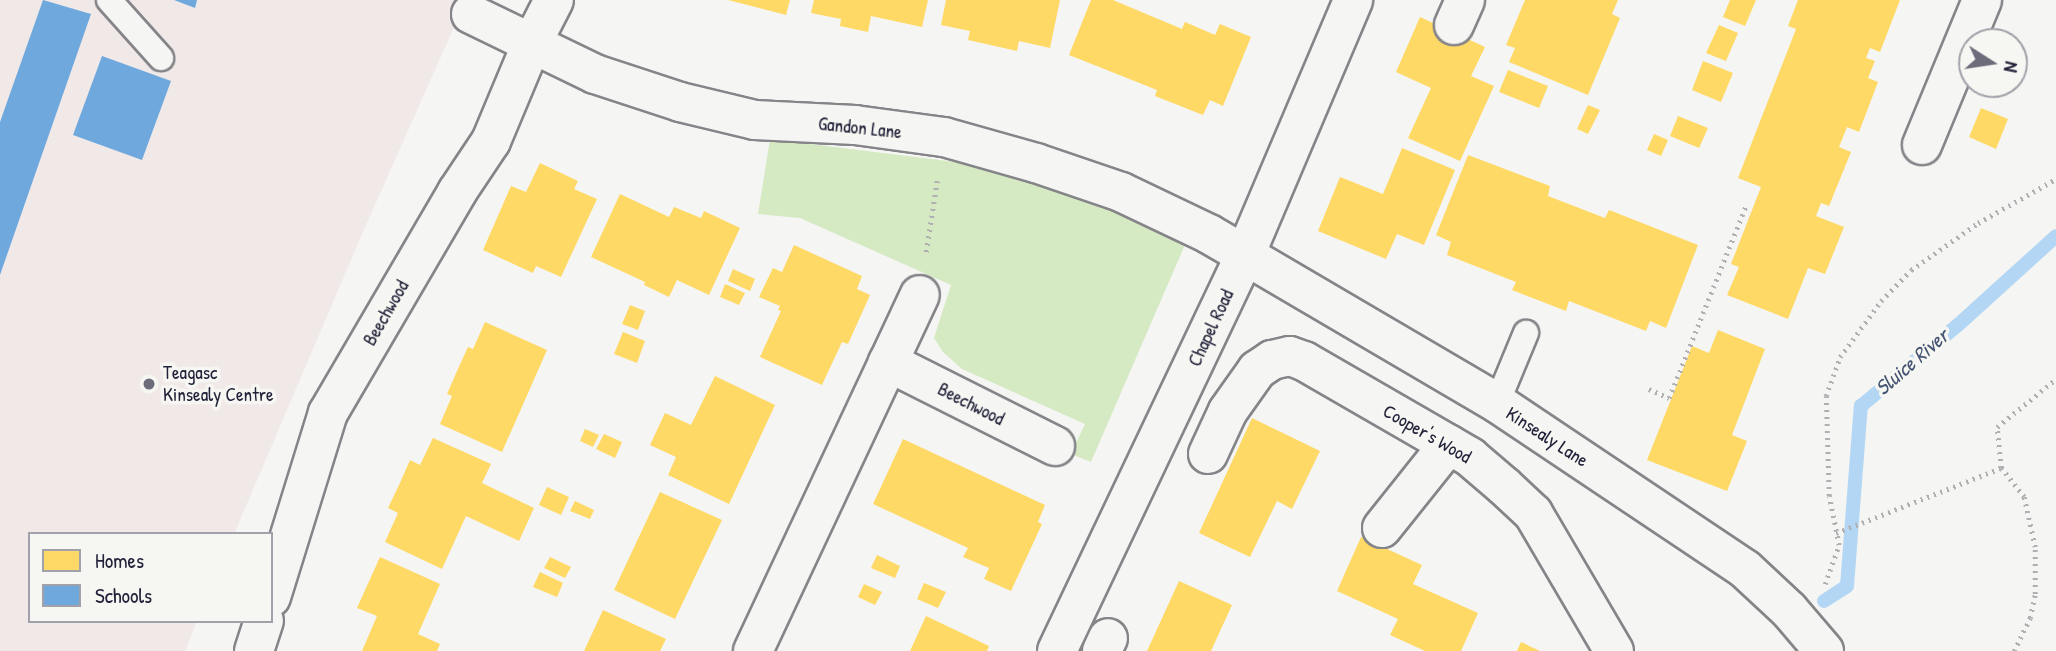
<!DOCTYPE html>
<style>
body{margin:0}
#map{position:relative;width:2056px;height:651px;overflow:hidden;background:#f5f5f3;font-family:"Patrick Hand",sans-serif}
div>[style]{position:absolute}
.built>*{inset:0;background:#f1e8e8}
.green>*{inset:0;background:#d5e9c3}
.homes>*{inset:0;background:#ffd966}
.schools>*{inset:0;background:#6fa8dc}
.stream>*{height:14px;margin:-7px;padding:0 7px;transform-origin:7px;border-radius:7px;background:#b2d6f3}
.path>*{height:4.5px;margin-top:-2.25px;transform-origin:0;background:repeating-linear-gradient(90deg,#b0b0b2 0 2px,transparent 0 7px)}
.roads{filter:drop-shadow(2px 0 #858589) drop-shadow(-2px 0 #858589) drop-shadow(0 2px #858589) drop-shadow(0 -2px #858589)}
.lane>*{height:24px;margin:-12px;padding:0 12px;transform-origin:12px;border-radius:12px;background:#f5f5f3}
.street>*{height:38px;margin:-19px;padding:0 19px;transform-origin:19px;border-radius:19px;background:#f5f5f3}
.secondary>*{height:38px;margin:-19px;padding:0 19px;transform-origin:19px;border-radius:19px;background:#f5f5f3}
.dots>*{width:19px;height:19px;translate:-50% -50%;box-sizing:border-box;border:4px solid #f6f6f2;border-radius:50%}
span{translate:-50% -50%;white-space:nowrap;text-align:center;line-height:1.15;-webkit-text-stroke:7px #f6f6f2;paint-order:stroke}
.street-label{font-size:19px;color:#22223b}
.poi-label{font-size:19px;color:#22223b}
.left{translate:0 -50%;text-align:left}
.water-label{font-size:21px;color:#445472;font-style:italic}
.legend{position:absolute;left:28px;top:532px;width:245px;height:91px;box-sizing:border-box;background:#f6f6f2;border:2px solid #a1a1a9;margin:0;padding:9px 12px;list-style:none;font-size:21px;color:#22223b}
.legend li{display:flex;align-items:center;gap:14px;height:35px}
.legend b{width:35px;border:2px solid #a1a1a9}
.north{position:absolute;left:1958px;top:28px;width:70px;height:70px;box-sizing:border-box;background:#f6f6f2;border:2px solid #a1a1a9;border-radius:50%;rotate:102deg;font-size:19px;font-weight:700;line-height:28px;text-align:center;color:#22223b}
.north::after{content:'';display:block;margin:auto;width:24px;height:32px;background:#6c6c7b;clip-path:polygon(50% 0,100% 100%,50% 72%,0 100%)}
</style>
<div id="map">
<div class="built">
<i style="clip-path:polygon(0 0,466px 0,362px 234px,234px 534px,30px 534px,30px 621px,197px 621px,185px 651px,0 651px)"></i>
</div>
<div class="green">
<i style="clip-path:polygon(770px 139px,1012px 169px,1100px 199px,1187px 240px,1091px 462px,1071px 454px,1085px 424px,962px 369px,943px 352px,934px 338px,951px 285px,800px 218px,758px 214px)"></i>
</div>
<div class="homes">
<i style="clip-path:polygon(728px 0,790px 0,786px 15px)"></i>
<i style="clip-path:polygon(814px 0,928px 0,922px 27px,871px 16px,868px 32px,840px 26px,841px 19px,811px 13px)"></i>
<i style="clip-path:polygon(946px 0,1060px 0,1050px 48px,1019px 41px,1017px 51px,968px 40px,970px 31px,941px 25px)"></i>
<i style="clip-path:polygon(1091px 0,1113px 0,1182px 29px,1185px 22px,1215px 35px,1220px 24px,1251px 37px,1223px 106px,1210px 100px,1203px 115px,1155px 96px,1157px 90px,1069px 55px)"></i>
<i style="clip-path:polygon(1525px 0,1618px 0,1612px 14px,1620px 18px,1588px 95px,1509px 62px,1515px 48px,1506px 45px)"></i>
<i style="clip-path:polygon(1730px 0,1756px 0,1745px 26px,1723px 17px)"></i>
<i style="clip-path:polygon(1798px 0,1900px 0,1880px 52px,1870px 48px,1866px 58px,1875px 61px,1868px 78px,1878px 82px,1859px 132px,1847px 127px,1839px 147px,1851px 152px,1829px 206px,1821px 203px,1816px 216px,1844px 227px,1825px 274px,1808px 268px,1788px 319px,1727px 295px,1739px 267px,1731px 264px,1761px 187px,1738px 178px,1796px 29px,1788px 26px)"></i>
<i style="clip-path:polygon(1420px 17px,1485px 47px,1471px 76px,1494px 86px,1460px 161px,1408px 138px,1431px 88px,1396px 72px)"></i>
<i style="clip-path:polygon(1719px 25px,1738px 33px,1726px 61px,1706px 53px)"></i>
<i style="clip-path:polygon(1703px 61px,1733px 73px,1721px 102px,1692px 90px)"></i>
<i style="clip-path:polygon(1508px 70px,1548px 86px,1539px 108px,1499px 92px)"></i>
<i style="clip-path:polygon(1588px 105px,1600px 110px,1588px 134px,1577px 129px)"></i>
<i style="clip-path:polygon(1981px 108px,2008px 119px,1996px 149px,1969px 137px)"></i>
<i style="clip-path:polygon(1678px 116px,1708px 128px,1699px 148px,1670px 136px)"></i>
<i style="clip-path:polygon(1654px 134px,1668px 140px,1661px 156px,1647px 150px)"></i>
<i style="clip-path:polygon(1402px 148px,1455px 170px,1424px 245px,1397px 234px,1386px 259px,1318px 231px,1340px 177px,1383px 194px)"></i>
<i style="clip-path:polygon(1468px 155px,1550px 186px,1548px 196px,1605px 218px,1609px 210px,1698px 245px,1666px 328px,1650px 321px,1646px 331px,1569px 301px,1566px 311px,1512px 290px,1516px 282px,1447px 255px,1451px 242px,1436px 235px)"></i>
<i style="clip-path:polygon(540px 163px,578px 181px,574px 189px,597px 199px,561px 277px,536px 266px,533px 273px,483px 250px,511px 186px,526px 192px)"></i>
<i style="clip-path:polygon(620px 194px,669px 217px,674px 207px,701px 218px,704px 211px,740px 228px,709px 295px,677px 280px,669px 297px,644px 285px,645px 282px,591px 257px)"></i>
<i style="clip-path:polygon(794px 245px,862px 276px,857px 289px,870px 295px,848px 344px,842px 342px,822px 385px,760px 357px,781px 311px,778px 310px,780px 306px,759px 297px,773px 268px,782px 272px)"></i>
<i style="clip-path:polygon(733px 269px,755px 279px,750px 291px,728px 281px)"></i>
<i style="clip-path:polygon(725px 284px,745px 293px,739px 305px,720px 297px)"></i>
<i style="clip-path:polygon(630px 305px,645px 311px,638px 330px,622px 324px)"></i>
<i style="clip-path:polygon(485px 322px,547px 350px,502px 452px,440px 424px,452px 396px,447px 394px,457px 371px,468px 347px,473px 349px)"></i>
<i style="clip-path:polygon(1718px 330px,1765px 349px,1732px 435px,1747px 441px,1727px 491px,1647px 460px,1692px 346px,1709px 353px)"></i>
<i style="clip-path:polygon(623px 332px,645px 341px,637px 363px,614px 354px)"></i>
<i style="clip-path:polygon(715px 376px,775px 405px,729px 504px,668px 475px,676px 457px,650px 445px,665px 413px,691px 425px)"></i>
<i style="clip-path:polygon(1252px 418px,1320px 451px,1292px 509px,1277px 501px,1250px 557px,1199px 533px)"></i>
<i style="clip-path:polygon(585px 429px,599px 435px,593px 447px,580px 441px)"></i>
<i style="clip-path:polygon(604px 434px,622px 442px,615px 458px,596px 449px)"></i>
<i style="clip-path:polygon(433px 438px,491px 464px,482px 483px,534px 508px,519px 541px,466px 516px,442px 569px,385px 542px,398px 513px,388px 508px,399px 485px,410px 460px,420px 465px)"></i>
<i style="clip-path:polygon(903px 439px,1045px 505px,1038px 522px,1042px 524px,1011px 591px,984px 579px,989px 568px,963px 557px,968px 548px,873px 504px)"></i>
<i style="clip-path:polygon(547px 487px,569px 497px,561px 515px,539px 505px)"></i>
<i style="clip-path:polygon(660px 492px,722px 520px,675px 619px,614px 590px)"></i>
<i style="clip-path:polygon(575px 501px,594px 510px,590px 519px,570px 511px)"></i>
<i style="clip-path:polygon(1361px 537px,1422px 565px,1413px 584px,1478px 613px,1461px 651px,1425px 651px,1390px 635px,1398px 619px,1337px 591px)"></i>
<i style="clip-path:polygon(877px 555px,900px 566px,895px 578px,871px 568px)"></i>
<i style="clip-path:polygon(380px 557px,440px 584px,418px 634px,440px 644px,437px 651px,362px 651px,377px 616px,357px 608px)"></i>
<i style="clip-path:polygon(550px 557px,571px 567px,565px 578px,544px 568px)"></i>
<i style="clip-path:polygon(540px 572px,563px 583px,557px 597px,533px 587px)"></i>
<i style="clip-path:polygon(1179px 581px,1232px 605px,1211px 651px,1147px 651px)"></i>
<i style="clip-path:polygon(924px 583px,946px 592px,938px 608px,917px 599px)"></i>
<i style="clip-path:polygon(864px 584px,882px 592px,875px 605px,858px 597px)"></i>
<i style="clip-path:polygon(603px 610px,666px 639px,660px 651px,584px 651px)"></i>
<i style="clip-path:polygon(926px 616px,989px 646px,987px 651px,910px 651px)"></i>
<i style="clip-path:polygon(1521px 642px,1540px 651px,1517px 651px)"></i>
</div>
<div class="schools">
<i style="clip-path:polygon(43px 0,91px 14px,0 275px,0 122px)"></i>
<i style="clip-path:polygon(174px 0,197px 0,195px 8px)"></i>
<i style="clip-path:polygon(102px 56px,171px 81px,142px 160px,73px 135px)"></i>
</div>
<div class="stream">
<i style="left:1824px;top:601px;width:27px;rotate:-33deg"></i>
<i style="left:1847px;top:586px;width:181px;rotate:-85.6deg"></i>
<i style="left:1861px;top:406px;width:126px;rotate:-39.9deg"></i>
<i style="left:1958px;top:325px;width:132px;rotate:-42.2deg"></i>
</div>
<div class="path">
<i style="left:926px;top:252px;width:72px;rotate:-81.2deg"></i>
<i style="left:1649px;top:389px;width:22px;rotate:24deg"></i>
<i style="left:1669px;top:398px;width:210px;rotate:-68.2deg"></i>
<i style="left:1836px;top:533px;width:177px;rotate:-21.5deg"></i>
<i style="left:1825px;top:584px;width:41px;rotate:-70.3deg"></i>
<i style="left:1839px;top:545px;width:50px;rotate:-101.5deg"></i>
<i style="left:1829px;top:496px;width:100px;rotate:-91.7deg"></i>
<i style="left:1826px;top:396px;width:41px;rotate:-70.3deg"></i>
<i style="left:1840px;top:357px;width:69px;rotate:-53.8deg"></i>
<i style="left:1881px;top:301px;width:43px;rotate:-45.9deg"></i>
<i style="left:1911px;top:270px;width:82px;rotate:-35deg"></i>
<i style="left:1978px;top:223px;width:90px;rotate:-29.4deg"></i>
<i style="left:2014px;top:651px;width:37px;rotate:-64deg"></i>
<i style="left:2030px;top:618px;width:25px;rotate:-78deg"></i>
<i style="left:2035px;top:594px;width:47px;rotate:-90deg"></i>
<i style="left:2035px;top:547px;width:51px;rotate:-102.4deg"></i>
<i style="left:2024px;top:497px;width:37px;rotate:-128deg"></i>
<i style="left:2001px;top:468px;width:41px;rotate:-95.6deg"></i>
<i style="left:1997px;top:427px;width:76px;rotate:-39.1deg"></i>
</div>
<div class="roads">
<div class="lane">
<i style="left:109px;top:0;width:78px;rotate:48.1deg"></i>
<i style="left:1497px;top:403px;width:76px;rotate:-67.5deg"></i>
</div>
<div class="street">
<i style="left:471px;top:14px;width:138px;rotate:25.8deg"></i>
<i style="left:595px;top:74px;width:89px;rotate:18.2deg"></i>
<i style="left:680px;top:102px;width:77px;rotate:13.5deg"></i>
<i style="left:755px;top:120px;width:100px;rotate:2.9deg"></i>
<i style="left:855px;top:125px;width:90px;rotate:7.7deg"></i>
<i style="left:944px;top:137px;width:96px;rotate:15.8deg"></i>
<i style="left:1036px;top:163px;width:90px;rotate:18.8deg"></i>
<i style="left:1121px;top:192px;width:98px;rotate:25.5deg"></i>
<i style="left:1209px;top:234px;width:42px;rotate:30.3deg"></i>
<i style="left:1454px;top:25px;width:27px;rotate:-66deg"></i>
<i style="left:1922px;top:145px;width:157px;rotate:-67.5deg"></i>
<i style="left:888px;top:362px;width:187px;rotate:26.7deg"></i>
<i style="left:1208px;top:454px;width:47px;rotate:-65.1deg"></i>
<i style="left:1228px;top:411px;width:50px;rotate:-54.7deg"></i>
<i style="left:1257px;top:370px;width:18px;rotate:-34deg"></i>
<i style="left:1272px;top:360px;width:18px;rotate:-13deg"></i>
<i style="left:1290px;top:356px;width:15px;rotate:20deg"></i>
<i style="left:1304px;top:361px;width:192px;rotate:30deg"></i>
<i style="left:1470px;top:457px;width:45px;rotate:40.5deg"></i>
<i style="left:1504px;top:486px;width:40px;rotate:43deg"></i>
<i style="left:1533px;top:513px;width:160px;rotate:59.6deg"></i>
<i style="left:1382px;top:528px;width:107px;rotate:-51.4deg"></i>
<i style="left:271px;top:597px;width:193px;rotate:-72.8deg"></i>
<i style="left:328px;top:413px;width:256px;rotate:-59.7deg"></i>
<i style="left:457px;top:192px;width:61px;rotate:-56.3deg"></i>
<i style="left:491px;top:141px;width:106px;rotate:-67.3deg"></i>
<i style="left:532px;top:43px;width:48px;rotate:-62.9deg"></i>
<i style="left:254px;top:651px;width:32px;rotate:-72deg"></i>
<i style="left:753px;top:651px;width:393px;rotate:-64.9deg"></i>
<i style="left:1102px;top:651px;width:14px;rotate:-65deg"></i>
</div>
<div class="secondary">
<i style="left:1245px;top:255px;width:292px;rotate:30.4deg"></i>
<i style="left:1497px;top:403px;width:298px;rotate:33.8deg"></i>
<i style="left:1745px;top:569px;width:60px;rotate:43deg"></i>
<i style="left:1789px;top:610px;width:54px;rotate:49.5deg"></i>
<i style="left:1057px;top:651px;width:438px;rotate:-64.6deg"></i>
<i style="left:1245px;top:255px;width:277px;rotate:-67deg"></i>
</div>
</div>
<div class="dots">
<i style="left:149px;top:384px;background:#6c6c7b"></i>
</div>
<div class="street-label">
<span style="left:860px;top:128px;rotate:6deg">Gandon Lane</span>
<span style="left:386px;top:313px;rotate:-60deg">Beechwood</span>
<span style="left:1211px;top:328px;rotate:-65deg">Chapel Road</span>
<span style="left:971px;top:404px;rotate:27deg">Beechwood</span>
<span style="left:1427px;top:434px;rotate:30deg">Cooper's Wood</span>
<span style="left:1547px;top:437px;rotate:33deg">Kinsealy Lane</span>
</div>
<div class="poi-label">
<span class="left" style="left:163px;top:384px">Teagasc<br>Kinsealy Centre</span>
</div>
<div class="water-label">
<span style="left:1912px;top:362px;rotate:-41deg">Sluice River</span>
</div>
<ul class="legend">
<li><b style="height:19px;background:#ffd966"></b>Homes</li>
<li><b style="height:19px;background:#6fa8dc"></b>Schools</li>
</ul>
<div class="north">N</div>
</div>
